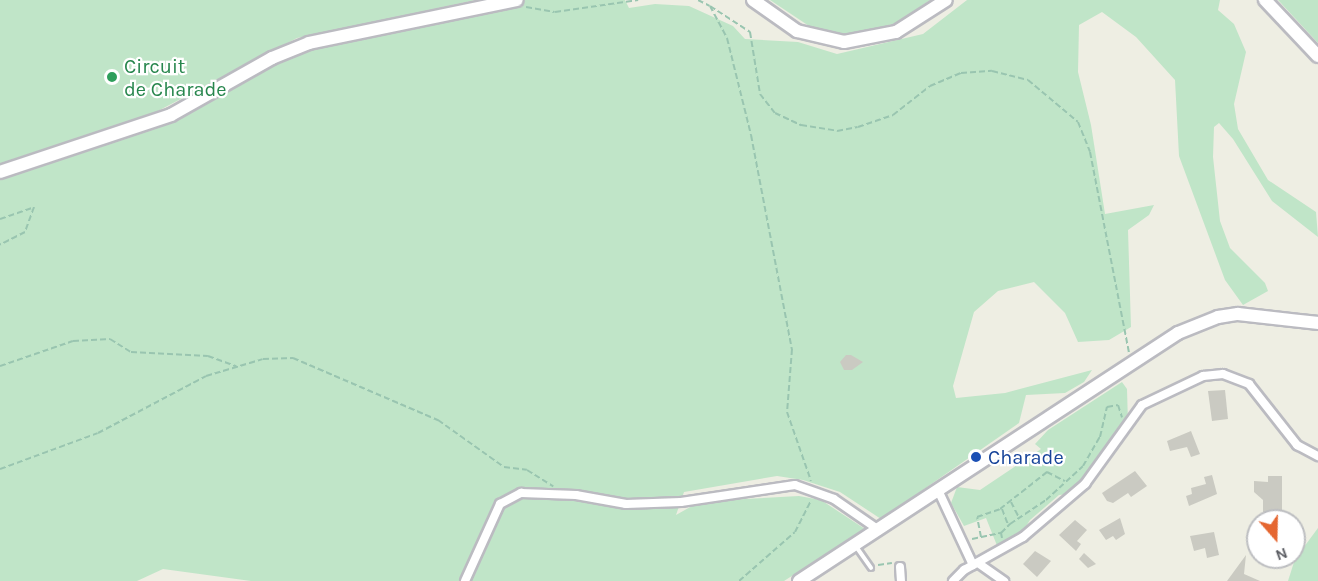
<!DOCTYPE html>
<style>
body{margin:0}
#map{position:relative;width:1318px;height:581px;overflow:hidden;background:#eeeee3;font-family:Karla,sans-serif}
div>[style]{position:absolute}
.green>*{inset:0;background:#c0e5c8}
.building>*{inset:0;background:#cacac2}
.path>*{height:2px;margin-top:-1px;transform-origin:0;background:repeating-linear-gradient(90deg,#99c5b0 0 6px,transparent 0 9px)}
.roads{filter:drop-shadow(2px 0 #bbbbc1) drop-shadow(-2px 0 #bbbbc1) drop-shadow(0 2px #bbbbc1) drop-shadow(0 -2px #bbbbc1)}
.lane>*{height:4px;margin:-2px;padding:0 2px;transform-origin:2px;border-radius:2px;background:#fff}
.street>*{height:8px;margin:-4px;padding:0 4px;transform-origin:4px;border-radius:4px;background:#fff}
.secondary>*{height:12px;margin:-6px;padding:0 6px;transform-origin:6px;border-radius:6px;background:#fff}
.dots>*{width:16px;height:16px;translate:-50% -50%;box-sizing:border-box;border:3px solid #fff;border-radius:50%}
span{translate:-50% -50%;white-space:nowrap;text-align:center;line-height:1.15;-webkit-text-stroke:4.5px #fff;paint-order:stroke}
.leisure-label{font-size:20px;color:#27864d}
.left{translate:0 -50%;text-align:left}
.transit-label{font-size:20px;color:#164399}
.north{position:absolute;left:1246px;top:509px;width:60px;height:60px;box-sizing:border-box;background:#fff;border:2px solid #bdbec1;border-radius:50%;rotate:160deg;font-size:16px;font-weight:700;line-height:24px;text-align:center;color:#5b5d63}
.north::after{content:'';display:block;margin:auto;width:21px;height:27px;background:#e56731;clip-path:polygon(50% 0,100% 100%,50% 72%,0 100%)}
</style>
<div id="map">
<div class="green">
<i style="clip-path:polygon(0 0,476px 0,297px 38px,154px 113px,0 164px)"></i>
<i style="clip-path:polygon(517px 0,625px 0,629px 8px,655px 4px,689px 6px,733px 26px,745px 39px,798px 42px,837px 54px,923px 34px,967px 0,1220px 0,1218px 10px,1234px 24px,1246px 52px,1234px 104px,1238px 129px,1268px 180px,1316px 212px,1318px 237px,1272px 201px,1233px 139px,1219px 123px,1214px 127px,1213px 157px,1220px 221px,1230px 248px,1265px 283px,1268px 291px,1243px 305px,1225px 280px,1179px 156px,1175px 80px,1136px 37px,1102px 12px,1079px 25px,1078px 72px,1091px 125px,1105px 214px,1154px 205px,1149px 215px,1128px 230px,1131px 327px,1109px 340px,1078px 342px,1065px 313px,1034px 282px,998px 291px,974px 312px,953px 386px,956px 398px,1005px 393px,1092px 370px,1084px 382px,1065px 393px,1026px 395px,1019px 423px,881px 519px,840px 492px,803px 480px,777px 476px,684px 492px,676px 515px,692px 506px,726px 500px,799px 496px,821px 500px,865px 529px,784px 581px,251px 581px,163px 569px,137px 581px,0 581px,0 175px,155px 121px,283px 53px)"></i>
<i style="clip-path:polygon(770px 0,930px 0,899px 22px,866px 32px,840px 34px,809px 26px)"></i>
<i style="clip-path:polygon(1278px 0,1318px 0,1318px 43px)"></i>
<i style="clip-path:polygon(1122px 382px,1127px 389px,1128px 423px,1097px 467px,1069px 494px,1059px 495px,1030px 520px,1020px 536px,998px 548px,986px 518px,964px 526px,951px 503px,957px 487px,980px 490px,1041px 449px,1035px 444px,1048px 430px)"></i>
<i style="clip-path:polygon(1318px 528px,1318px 581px,1288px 581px,1295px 559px)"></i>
</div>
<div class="building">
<i style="clip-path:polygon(846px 355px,851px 355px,863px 362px,852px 370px,844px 370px,840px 362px)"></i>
<i style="clip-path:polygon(1225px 390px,1228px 419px,1212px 421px,1208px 391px)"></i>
<i style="clip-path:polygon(1191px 431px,1200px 454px,1191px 457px,1187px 447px,1170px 451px,1167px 441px)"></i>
<i style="clip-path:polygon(1135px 471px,1147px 486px,1131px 497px,1128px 493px,1113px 503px,1107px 501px,1102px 493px)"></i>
<i style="clip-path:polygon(1212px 475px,1217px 494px,1189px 506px,1186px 496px,1192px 494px,1191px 488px,1206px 484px,1204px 477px)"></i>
<i style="clip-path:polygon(1268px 476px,1282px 476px,1282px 512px,1263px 512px,1263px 500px,1254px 492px,1254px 481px,1268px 482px)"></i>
<i style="clip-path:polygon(1120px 518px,1125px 534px,1116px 540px,1113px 536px,1106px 540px,1099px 530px)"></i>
<i style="clip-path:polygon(1075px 520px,1087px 530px,1077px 541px,1081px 544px,1076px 551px,1059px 535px)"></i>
<i style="clip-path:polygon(1214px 532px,1219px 555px,1207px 558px,1205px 548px,1194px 551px,1190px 536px)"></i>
<i style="clip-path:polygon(1035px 551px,1051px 561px,1037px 577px,1023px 564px)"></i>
<i style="clip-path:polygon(1084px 553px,1096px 564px,1088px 568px,1079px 559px)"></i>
<i style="clip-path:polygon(1246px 555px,1244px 574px,1260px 581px,1227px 581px)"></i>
</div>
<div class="path">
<i style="left:698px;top:0;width:13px;rotate:27deg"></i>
<i style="left:710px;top:6px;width:36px;rotate:62deg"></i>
<i style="left:727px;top:38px;width:100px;rotate:76.1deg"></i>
<i style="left:751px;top:135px;width:218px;rotate:79.2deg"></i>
<i style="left:792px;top:349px;width:63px;rotate:94.5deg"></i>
<i style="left:787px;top:412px;width:73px;rotate:70.8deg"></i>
<i style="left:710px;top:6px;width:48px;rotate:33deg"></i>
<i style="left:750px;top:32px;width:63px;rotate:80.8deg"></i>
<i style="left:760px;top:94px;width:24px;rotate:52deg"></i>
<i style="left:775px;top:113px;width:29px;rotate:25deg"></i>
<i style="left:801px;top:125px;width:36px;rotate:9deg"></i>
<i style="left:837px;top:131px;width:21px;rotate:-11deg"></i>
<i style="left:858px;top:127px;width:37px;rotate:-19deg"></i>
<i style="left:893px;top:115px;width:47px;rotate:-38.1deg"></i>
<i style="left:930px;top:86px;width:34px;rotate:-23deg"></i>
<i style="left:961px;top:73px;width:31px;rotate:-4deg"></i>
<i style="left:992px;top:71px;width:37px;rotate:14deg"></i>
<i style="left:1028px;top:80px;width:65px;rotate:40deg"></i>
<i style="left:1078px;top:122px;width:32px;rotate:68deg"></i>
<i style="left:1090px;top:152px;width:205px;rotate:79deg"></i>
<i style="left:526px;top:7px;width:29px;rotate:10deg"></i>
<i style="left:555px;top:12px;width:84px;rotate:-8.2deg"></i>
<i style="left:0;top:219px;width:36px;rotate:-19deg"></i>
<i style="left:34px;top:207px;width:27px;rotate:110deg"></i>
<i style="left:25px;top:232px;width:28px;rotate:153deg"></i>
<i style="left:0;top:366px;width:77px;rotate:-18.9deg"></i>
<i style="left:73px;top:341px;width:37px;rotate:-3deg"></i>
<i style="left:110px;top:339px;width:25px;rotate:32deg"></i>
<i style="left:131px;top:352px;width:77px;rotate:3deg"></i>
<i style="left:208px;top:356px;width:30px;rotate:20deg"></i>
<i style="left:0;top:469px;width:104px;rotate:-20.2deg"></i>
<i style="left:98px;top:433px;width:122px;rotate:-27.8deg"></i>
<i style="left:206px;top:376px;width:59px;rotate:-16.6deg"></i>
<i style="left:263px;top:359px;width:30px;rotate:-2deg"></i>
<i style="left:293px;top:358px;width:158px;rotate:23.2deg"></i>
<i style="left:438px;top:420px;width:81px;rotate:35.5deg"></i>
<i style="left:504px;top:467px;width:23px;rotate:7deg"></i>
<i style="left:527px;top:470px;width:31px;rotate:32deg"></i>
<i style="left:1011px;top:502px;width:18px;rotate:63deg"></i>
<i style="left:1002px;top:509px;width:17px;rotate:69deg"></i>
<i style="left:981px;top:537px;width:20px;rotate:-101deg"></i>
<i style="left:977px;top:517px;width:24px;rotate:-19deg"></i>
<i style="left:1000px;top:509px;width:60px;rotate:-38.2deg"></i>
<i style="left:1047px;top:472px;width:20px;rotate:27deg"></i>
<i style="left:1002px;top:538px;width:5px;rotate:-101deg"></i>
<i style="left:1001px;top:533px;width:13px;rotate:-45deg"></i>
<i style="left:1010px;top:524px;width:43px;rotate:-33.7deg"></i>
<i style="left:1046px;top:500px;width:50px;rotate:-42.6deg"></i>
<i style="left:1083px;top:466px;width:34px;rotate:-60deg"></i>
<i style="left:1100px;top:437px;width:31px;rotate:-77deg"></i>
<i style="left:1107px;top:407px;width:11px;rotate:-10deg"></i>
<i style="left:1118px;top:405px;width:13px;rotate:72deg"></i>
<i style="left:972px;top:539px;width:30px;rotate:-12deg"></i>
<i style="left:878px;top:565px;width:14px;rotate:-8deg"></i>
<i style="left:739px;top:581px;width:74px;rotate:-41.2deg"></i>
<i style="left:795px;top:532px;width:35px;rotate:-63deg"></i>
</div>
<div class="roads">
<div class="lane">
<i style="left:855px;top:545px;width:28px;rotate:55deg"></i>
</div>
<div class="street">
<i style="left:938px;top:490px;width:83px;rotate:65deg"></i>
<i style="left:978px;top:563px;width:32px;rotate:35deg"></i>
<i style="left:900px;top:567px;width:14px;rotate:86deg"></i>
<i style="left:465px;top:581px;width:85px;rotate:-65.6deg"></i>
<i style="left:500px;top:504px;width:24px;rotate:-28deg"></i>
<i style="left:521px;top:493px;width:55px;rotate:2.1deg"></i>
<i style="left:576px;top:495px;width:51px;rotate:10.2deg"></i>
<i style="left:626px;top:504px;width:55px;rotate:-2.1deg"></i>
<i style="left:681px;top:502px;width:115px;rotate:-8.5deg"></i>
<i style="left:795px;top:485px;width:41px;rotate:19.7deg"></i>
<i style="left:834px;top:499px;width:55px;rotate:34.6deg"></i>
<i style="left:953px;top:581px;width:16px;rotate:-45deg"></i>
<i style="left:964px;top:570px;width:68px;rotate:-29.2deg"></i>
<i style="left:1023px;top:537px;width:82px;rotate:-40.5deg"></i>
<i style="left:1085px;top:484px;width:97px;rotate:-54.2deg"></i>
<i style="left:1142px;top:405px;width:68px;rotate:-25.4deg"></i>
<i style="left:1203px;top:376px;width:20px;rotate:-6deg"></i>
<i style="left:1223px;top:374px;width:28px;rotate:21deg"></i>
<i style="left:1249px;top:384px;width:78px;rotate:51.8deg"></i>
<i style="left:1297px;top:445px;width:24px;rotate:28deg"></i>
</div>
<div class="secondary">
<i style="left:753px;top:0;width:54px;rotate:35.2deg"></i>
<i style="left:797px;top:31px;width:48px;rotate:13.2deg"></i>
<i style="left:844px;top:42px;width:53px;rotate:-10.9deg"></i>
<i style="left:896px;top:32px;width:59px;rotate:-32.6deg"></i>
<i style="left:1265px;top:0;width:77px;rotate:46.6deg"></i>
<i style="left:0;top:172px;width:180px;rotate:-18.4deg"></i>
<i style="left:171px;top:115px;width:116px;rotate:-29.4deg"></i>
<i style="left:272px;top:58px;width:40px;rotate:-22deg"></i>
<i style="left:309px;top:43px;width:212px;rotate:-11.7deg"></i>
<i style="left:799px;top:581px;width:453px;rotate:-33.2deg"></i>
<i style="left:1178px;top:333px;width:43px;rotate:-21.8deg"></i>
<i style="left:1218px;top:317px;width:20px;rotate:-9deg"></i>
<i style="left:1238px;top:314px;width:81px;rotate:6.4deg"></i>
</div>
</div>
<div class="dots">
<i style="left:112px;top:77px;background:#2e9e5b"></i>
<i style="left:976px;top:457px;background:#1a4fb4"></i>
</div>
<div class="leisure-label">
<span class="left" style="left:124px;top:78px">Circuit<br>de Charade</span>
</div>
<div class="transit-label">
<span class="left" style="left:988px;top:457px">Charade</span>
</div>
<div class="north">N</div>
</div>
